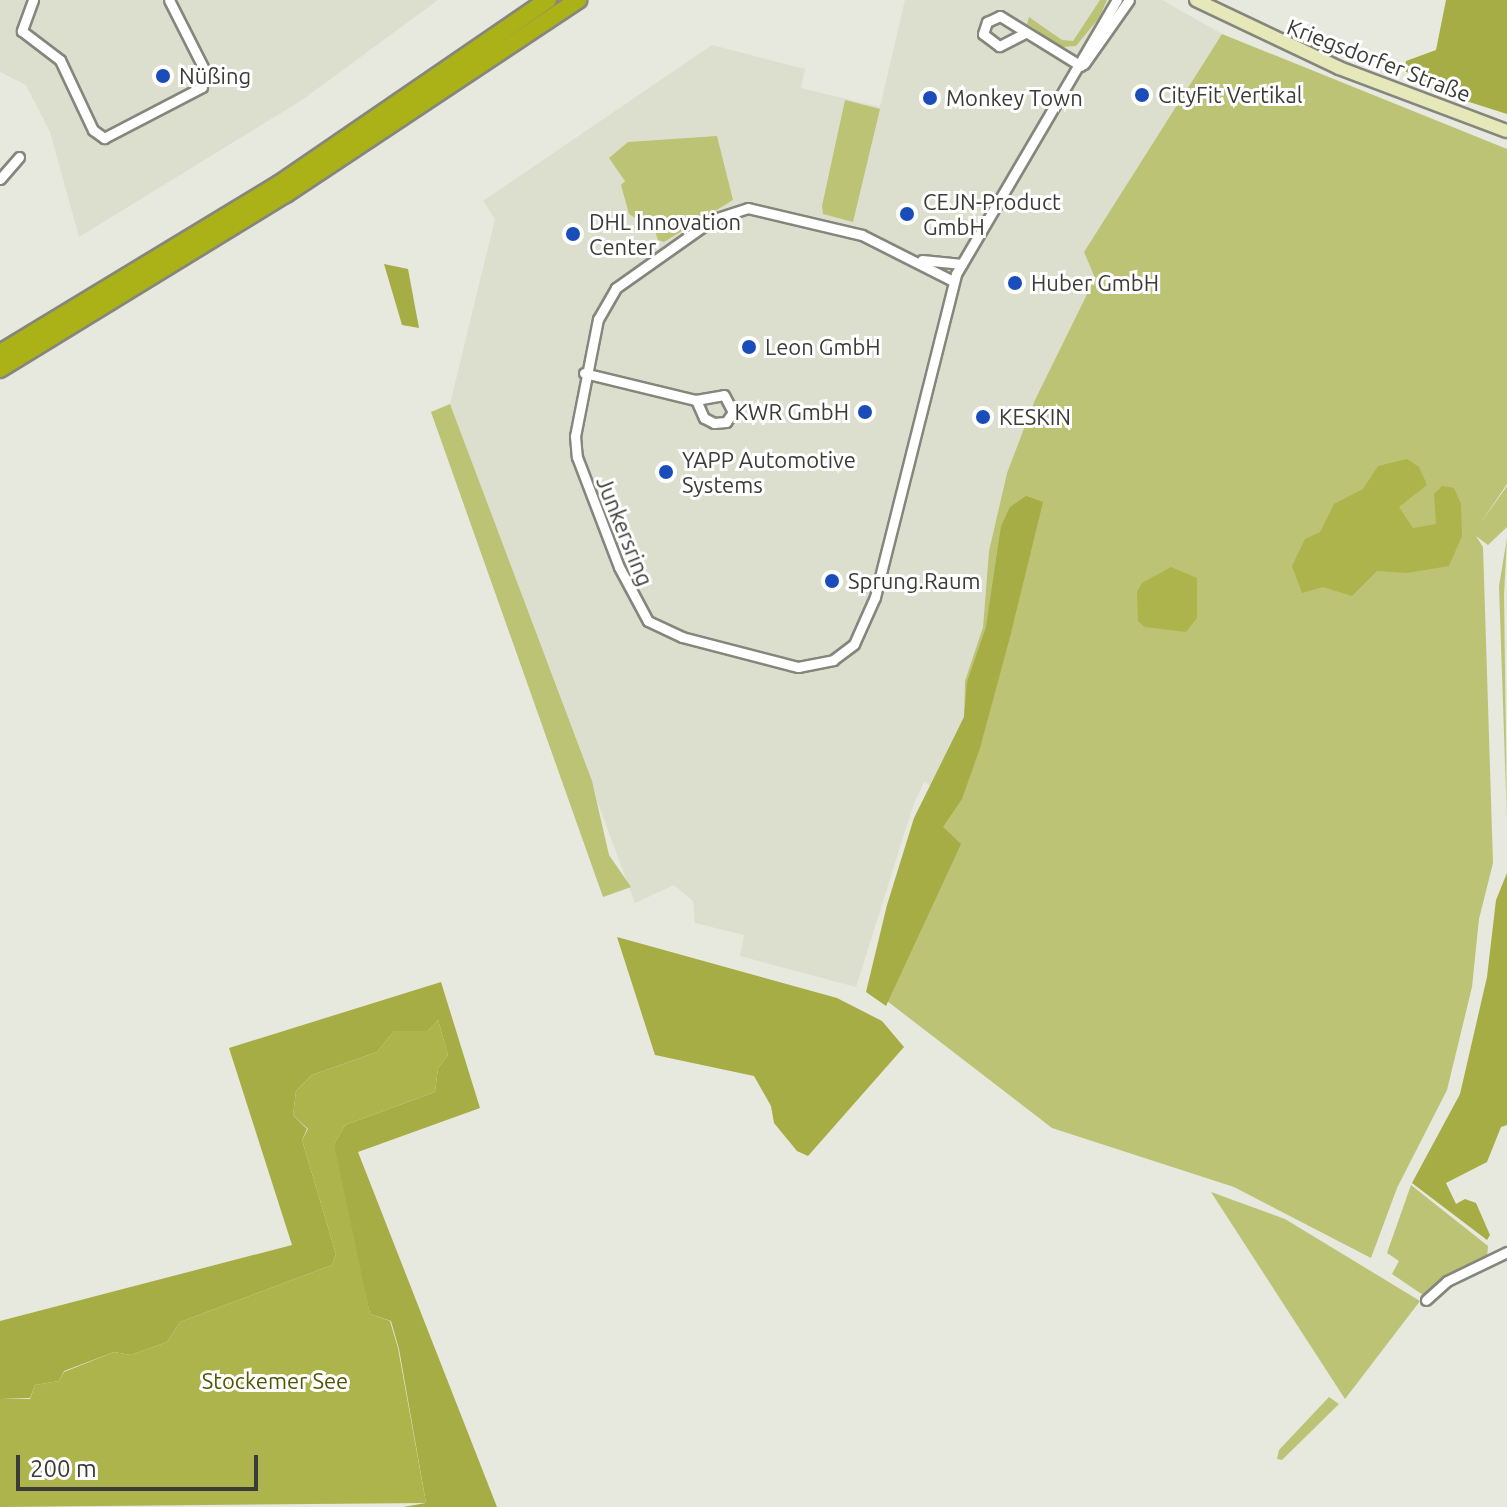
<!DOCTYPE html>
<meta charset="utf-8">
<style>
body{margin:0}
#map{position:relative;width:1507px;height:1507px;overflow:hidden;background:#e7e8de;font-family:Ubuntu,sans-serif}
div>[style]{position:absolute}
.built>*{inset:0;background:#dddfce}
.green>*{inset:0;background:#bcc375}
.forest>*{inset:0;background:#a6ad44}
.water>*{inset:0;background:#adb44b}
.roads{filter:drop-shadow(2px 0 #85867c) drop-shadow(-2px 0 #85867c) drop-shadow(0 2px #85867c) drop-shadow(0 -2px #85867c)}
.street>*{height:9px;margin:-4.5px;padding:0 4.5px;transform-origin:4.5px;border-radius:4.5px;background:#fff}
.secondary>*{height:12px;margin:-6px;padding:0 6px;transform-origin:6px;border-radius:6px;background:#e6e8ba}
.highway>*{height:16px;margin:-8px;padding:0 8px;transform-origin:8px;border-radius:8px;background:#abb218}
.dots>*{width:22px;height:22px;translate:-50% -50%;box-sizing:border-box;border:4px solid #fff;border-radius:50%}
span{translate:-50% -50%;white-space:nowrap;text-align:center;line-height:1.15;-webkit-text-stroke:6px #fff;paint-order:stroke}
.street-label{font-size:22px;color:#3b3b37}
.poi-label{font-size:22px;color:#3b3b37}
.left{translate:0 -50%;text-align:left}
.right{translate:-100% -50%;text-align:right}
.park-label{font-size:22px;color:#535705}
.scale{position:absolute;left:16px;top:1455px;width:242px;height:36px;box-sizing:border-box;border:4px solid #3b3b37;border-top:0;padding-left:10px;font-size:24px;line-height:28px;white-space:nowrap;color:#3b3b37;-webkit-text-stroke:6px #fff;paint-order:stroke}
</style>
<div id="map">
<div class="built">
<i style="clip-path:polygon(0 0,438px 0,302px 100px,79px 237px,50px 132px,26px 85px,0 72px)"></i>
<i style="clip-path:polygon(905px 0,1162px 0,1222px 34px,1084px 252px,1095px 278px,1036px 400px,1007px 473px,989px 551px,983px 627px,965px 681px,964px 717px,931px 786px,924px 782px,913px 806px,856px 987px,740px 956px,744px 935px,695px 923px,693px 901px,674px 885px,635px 903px,450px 404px,495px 219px,483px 201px,712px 45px,805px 69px,801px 88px,880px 107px)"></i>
</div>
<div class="green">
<i style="clip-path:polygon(1100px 0,1107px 0,1099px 18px,1076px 46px,1062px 47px,1027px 24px,1029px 17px,1062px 40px,1073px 41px)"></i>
<i style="clip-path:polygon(1222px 34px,1507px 149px,1507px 484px,1480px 524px,1507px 486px,1507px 527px,1488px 545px,1476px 536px,1483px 547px,1493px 863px,1479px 919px,1472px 987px,1447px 1090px,1397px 1188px,1371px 1258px,1234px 1187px,1052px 1128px,878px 994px,931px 786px,964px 717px,965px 681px,983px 627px,989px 551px,1007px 473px,1035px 400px,1095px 278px,1084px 252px)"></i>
<i style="clip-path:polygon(845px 100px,880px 109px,853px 222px,823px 214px,822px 206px)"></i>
<i style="clip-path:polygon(717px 136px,733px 200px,664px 242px,658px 240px,652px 223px,647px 226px,629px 214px,621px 185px,625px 181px,609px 158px,628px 142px)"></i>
<i style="clip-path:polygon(450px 404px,592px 781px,609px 855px,631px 887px,603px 897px,431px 412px)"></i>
<i style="clip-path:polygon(1507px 538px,1504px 595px,1507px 821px,1499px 586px)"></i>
<i style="clip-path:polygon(1411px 1185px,1488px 1246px,1487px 1258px,1423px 1295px,1392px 1274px,1399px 1261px,1387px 1253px)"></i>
<i style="clip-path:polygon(1211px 1192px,1285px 1219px,1420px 1301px,1345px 1399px)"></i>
<i style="clip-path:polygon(1329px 1397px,1339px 1404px,1282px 1460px,1277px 1459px,1279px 1450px)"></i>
</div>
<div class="forest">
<i style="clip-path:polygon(1446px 0,1507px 0,1507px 114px,1419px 86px,1422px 78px,1404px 71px,1406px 61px,1436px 50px)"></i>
<i style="clip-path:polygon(384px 264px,408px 269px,419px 328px,402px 325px)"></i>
<i style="clip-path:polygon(1026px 496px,1043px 502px,1010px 637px,980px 748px,962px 799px,943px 827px,961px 844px,886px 1006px,866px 992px,887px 905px,914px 818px,964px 717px,967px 682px,986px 627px,1001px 526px,1010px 507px)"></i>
<i style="clip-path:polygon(1507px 873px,1507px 1125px,1501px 1127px,1487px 1162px,1446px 1183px,1456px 1204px,1465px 1199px,1476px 1203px,1490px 1235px,1487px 1240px,1412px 1183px,1460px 1094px,1487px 977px,1496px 900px)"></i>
<i style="clip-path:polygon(617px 937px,837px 998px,882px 1021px,904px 1047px,808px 1156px,797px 1151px,774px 1123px,771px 1106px,754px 1076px,655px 1055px)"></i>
<i style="clip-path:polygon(441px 982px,480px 1108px,358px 1152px,497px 1507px,403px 1507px,426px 1503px,399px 1349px,391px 1321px,370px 1314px,336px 1170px,334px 1144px,345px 1125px,435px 1092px,438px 1068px,448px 1055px,438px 1020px,428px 1031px,394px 1031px,377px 1052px,312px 1075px,296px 1091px,293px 1115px,307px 1129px,302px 1140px,336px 1254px,332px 1265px,180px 1322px,167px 1342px,131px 1355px,114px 1352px,64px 1371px,59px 1381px,35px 1385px,30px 1398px,0 1399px,0 1321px,292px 1245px,229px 1048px)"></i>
</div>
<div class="water">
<i style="clip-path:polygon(1407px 459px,1419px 467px,1427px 485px,1399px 507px,1413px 528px,1436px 524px,1434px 494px,1442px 486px,1454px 488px,1461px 504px,1462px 536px,1449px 566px,1407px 573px,1377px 571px,1352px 596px,1323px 587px,1302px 593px,1292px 566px,1305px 539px,1320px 532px,1334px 504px,1363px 489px,1378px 466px)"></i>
<i style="clip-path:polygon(1171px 567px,1197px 578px,1197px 618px,1186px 632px,1145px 627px,1138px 621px,1137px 592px,1142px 583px)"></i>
<i style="clip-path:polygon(438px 1020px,448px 1055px,438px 1068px,435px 1092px,345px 1125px,334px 1144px,370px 1314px,390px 1321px,398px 1348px,426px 1503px,0 1507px,0 1399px,30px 1399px,35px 1385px,59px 1381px,64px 1372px,114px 1352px,131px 1355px,167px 1342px,180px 1322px,332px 1265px,336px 1254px,302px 1140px,308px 1129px,293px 1115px,296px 1091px,312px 1075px,377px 1052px,394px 1031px,428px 1031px)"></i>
</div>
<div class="roads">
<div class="street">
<i style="left:33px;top:0;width:33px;rotate:110deg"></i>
<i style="left:22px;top:31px;width:48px;rotate:37.3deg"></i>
<i style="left:60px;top:60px;width:77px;rotate:64.8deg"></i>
<i style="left:93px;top:130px;width:14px;rotate:36deg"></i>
<i style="left:104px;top:138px;width:110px;rotate:-27.5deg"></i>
<i style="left:202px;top:87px;width:18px;rotate:-84deg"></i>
<i style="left:204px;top:69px;width:77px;rotate:-116.9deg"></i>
<i style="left:1025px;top:33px;width:29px;rotate:153deg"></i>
<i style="left:999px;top:46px;width:20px;rotate:-143deg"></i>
<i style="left:983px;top:34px;width:13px;rotate:-72deg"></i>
<i style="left:987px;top:22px;width:14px;rotate:-25deg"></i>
<i style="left:1000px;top:16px;width:95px;rotate:31.7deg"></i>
<i style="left:1084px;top:64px;width:78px;rotate:-54.9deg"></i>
<i style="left:0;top:179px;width:29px;rotate:-49deg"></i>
<i style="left:922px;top:260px;width:40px;rotate:5.7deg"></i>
<i style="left:953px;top:281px;width:102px;rotate:-153.2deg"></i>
<i style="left:862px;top:235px;width:117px;rotate:-166.7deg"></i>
<i style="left:748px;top:208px;width:38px;rotate:162deg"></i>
<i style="left:712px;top:220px;width:118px;rotate:144.7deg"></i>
<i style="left:616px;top:288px;width:36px;rotate:120deg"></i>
<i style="left:598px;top:319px;width:119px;rotate:101.1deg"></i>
<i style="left:575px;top:436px;width:21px;rotate:85deg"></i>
<i style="left:577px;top:457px;width:118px;rotate:69.1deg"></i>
<i style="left:619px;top:567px;width:61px;rotate:61.8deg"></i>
<i style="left:648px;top:621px;width:38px;rotate:25deg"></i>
<i style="left:682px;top:637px;width:120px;rotate:14.5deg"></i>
<i style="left:798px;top:667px;width:36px;rotate:-11deg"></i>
<i style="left:833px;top:660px;width:26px;rotate:-37deg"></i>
<i style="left:854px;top:644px;width:51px;rotate:-65.9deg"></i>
<i style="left:875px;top:597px;width:333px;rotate:-75.9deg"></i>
<i style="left:956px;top:274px;width:318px;rotate:-59.6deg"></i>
<i style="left:584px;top:373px;width:115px;rotate:13.6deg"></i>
<i style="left:696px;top:400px;width:28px;rotate:-10deg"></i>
<i style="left:724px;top:395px;width:19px;rotate:62deg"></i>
<i style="left:733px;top:412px;width:12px;rotate:125deg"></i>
<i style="left:726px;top:422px;width:12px;rotate:175deg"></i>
<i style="left:714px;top:423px;width:11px;rotate:-153deg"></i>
<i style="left:704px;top:418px;width:20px;rotate:-114deg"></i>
<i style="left:1426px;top:1300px;width:28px;rotate:-42deg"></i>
<i style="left:1447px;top:1281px;width:67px;rotate:-25.8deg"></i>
</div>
<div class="secondary">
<i style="left:1196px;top:0;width:158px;rotate:25.4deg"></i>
<i style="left:1339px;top:68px;width:179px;rotate:20.6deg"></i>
</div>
<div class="highway">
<i style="left:0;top:353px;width:326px;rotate:-31.2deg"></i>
<i style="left:279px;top:184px;width:326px;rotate:-34.4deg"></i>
<i style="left:0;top:369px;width:335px;rotate:-31.5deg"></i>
<i style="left:286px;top:194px;width:351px;rotate:-33.6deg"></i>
</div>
</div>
<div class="dots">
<i style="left:163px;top:76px;background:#1a4dba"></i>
<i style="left:1142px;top:95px;background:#1a4dba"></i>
<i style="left:930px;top:98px;background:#1a4dba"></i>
<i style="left:907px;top:214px;background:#1a4dba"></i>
<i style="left:573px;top:234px;background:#1a4dba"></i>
<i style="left:1015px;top:283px;background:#1a4dba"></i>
<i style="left:749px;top:347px;background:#1a4dba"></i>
<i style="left:865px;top:412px;background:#1a4dba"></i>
<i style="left:983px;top:417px;background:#1a4dba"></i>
<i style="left:666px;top:472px;background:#1a4dba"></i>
<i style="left:832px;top:581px;background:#1a4dba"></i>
</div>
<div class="street-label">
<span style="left:1379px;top:60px;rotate:21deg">Kriegsdorfer Straße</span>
<span style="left:625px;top:531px;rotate:68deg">Junkersring</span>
</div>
<div class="poi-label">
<span class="left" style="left:179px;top:76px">Nüßing</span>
<span class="left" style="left:1158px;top:95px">CityFit Vertikal</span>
<span class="left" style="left:946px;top:98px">Monkey Town</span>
<span class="left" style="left:923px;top:214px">CEJN-Product<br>GmbH</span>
<span class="left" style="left:589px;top:234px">DHL Innovation<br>Center</span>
<span class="left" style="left:1031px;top:283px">Huber GmbH</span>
<span class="left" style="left:765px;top:347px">Leon GmbH</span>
<span class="right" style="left:849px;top:412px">KWR GmbH</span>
<span class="left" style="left:999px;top:417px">KESKIN</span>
<span class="left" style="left:682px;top:472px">YAPP Automotive<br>Systems</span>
<span class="left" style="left:848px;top:581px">Sprung.Raum</span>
</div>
<div class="park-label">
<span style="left:275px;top:1381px">Stockemer See</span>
</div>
<div class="scale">200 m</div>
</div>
